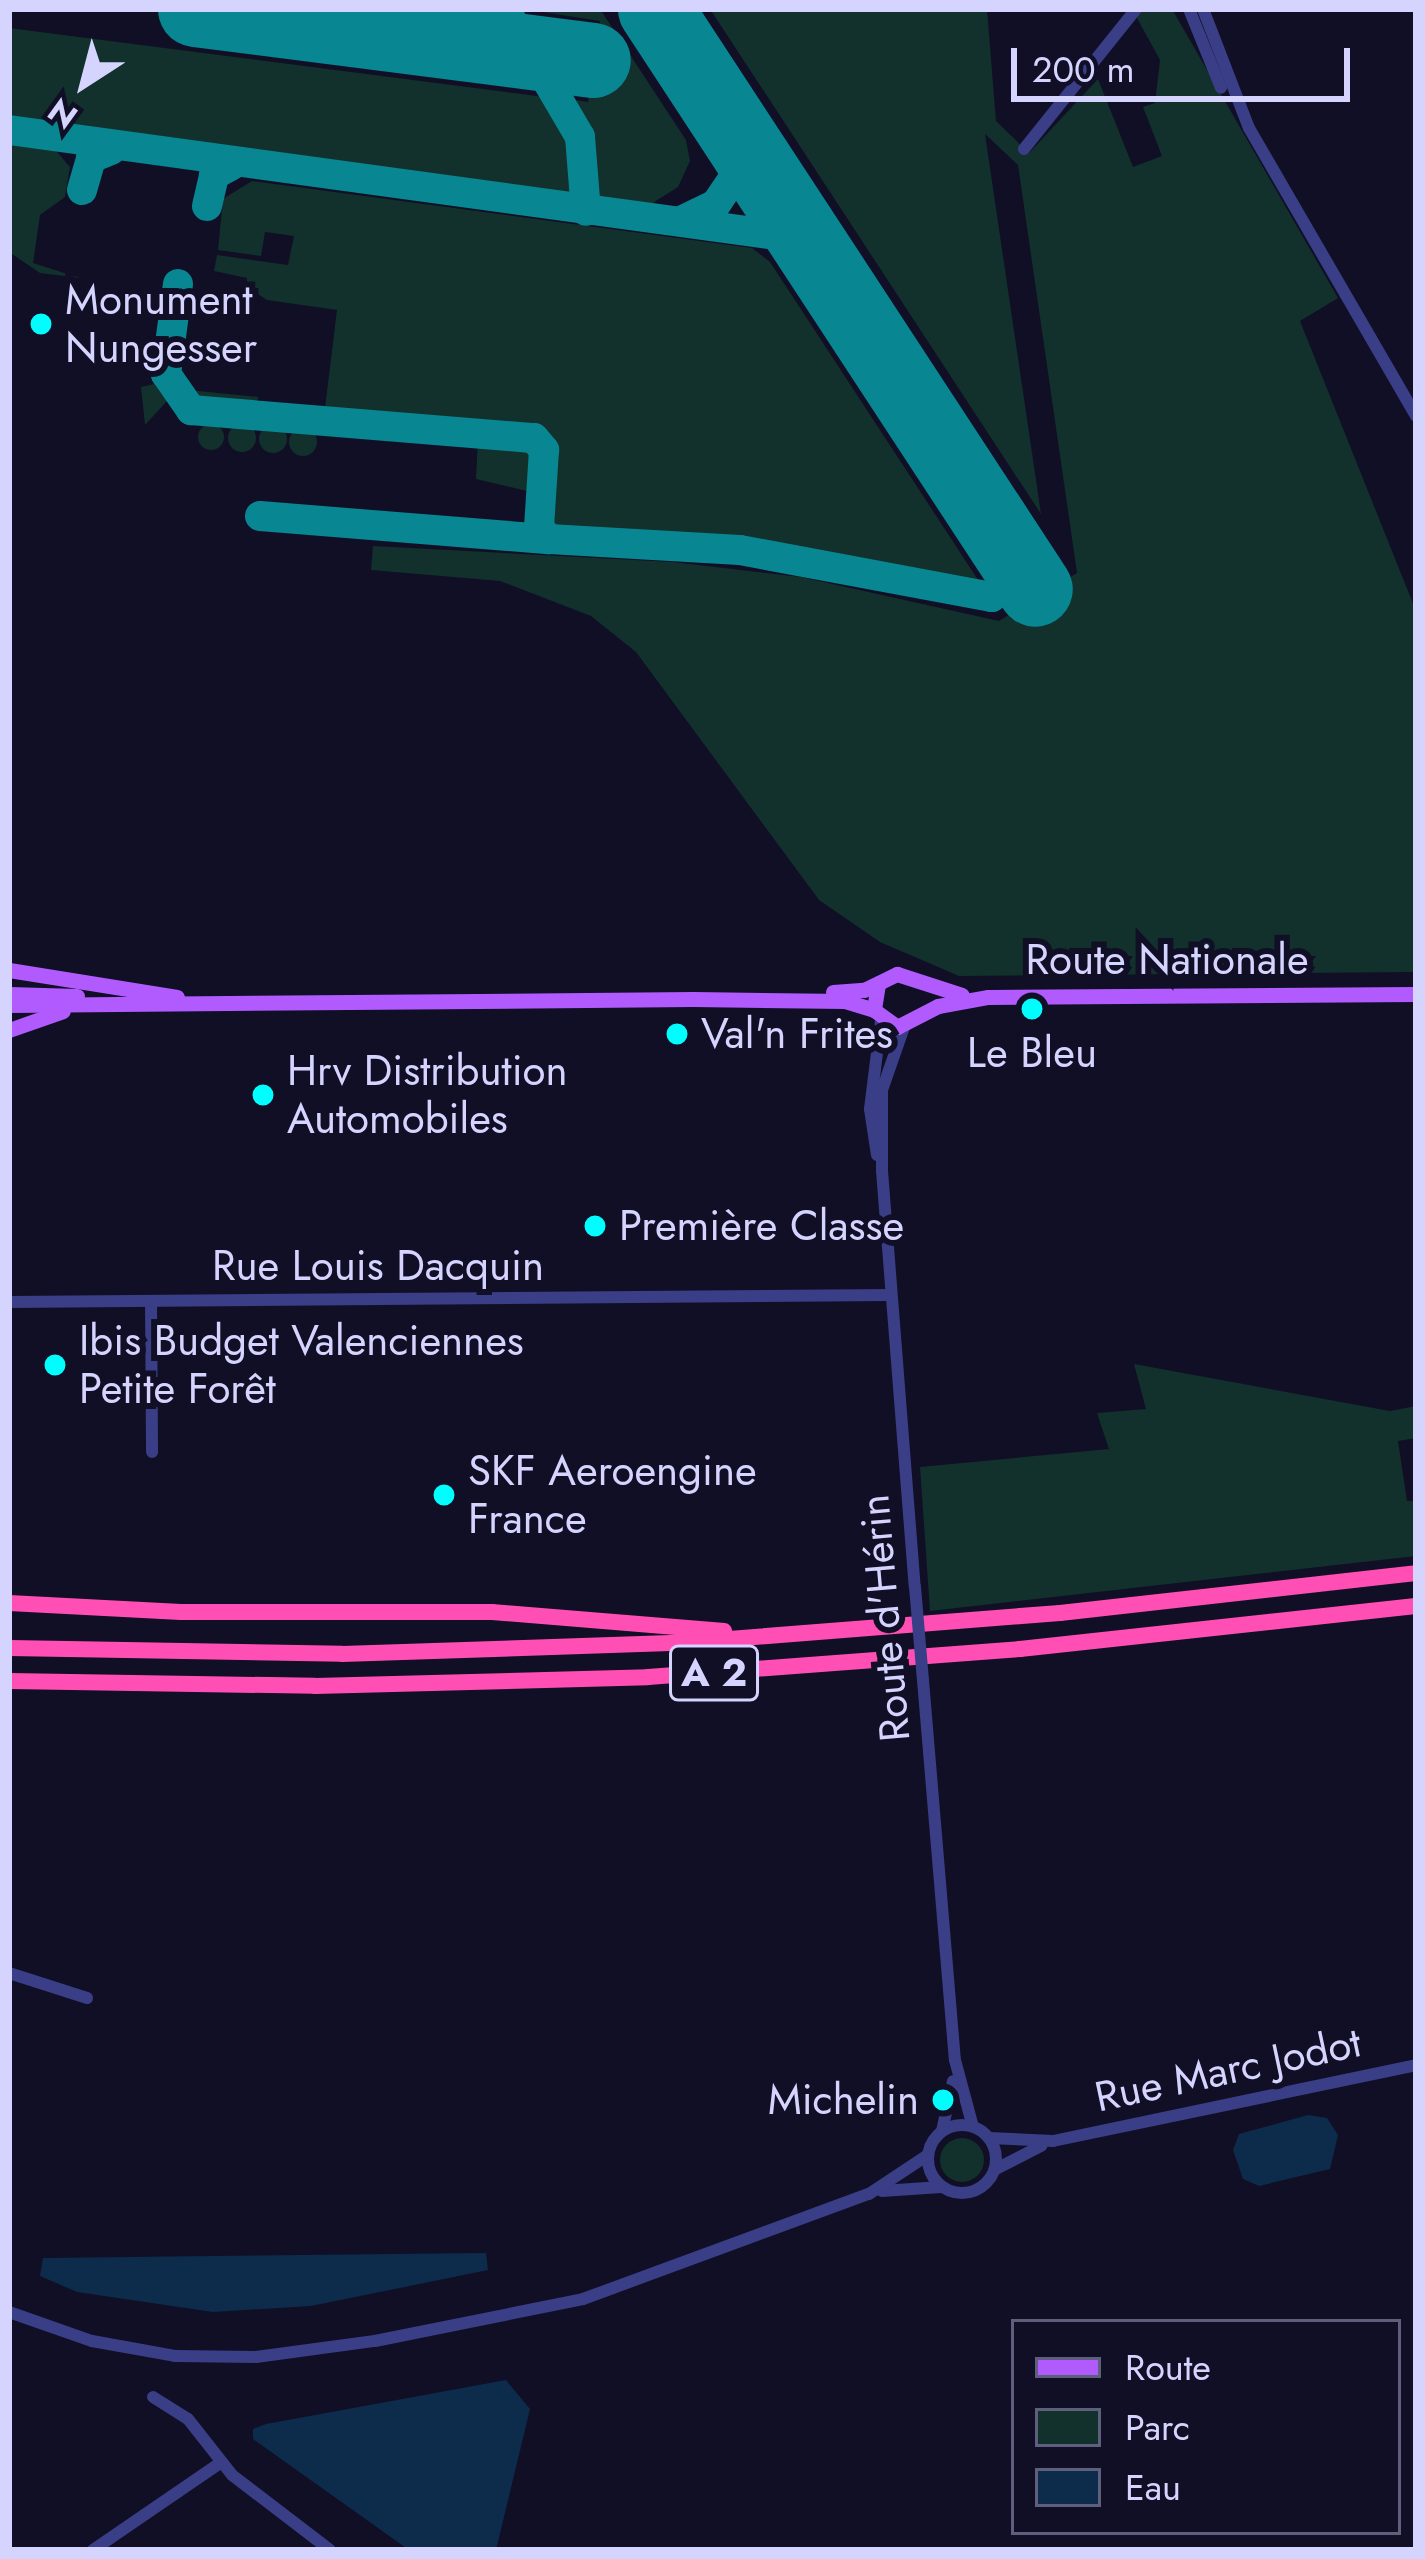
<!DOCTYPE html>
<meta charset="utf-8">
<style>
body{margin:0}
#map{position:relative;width:1425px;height:2559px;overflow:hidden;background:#100f26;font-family:Jost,sans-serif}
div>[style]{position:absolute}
.green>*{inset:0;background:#12302c}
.round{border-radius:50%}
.water>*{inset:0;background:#0d2b4b}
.taxiway>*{height:30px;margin:-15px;padding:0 15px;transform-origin:15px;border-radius:15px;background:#088692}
.runway>*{height:75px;margin:-37.5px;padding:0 37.5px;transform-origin:37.5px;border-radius:37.5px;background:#088692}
.minor>*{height:12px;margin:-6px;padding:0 6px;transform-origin:6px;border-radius:6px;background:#393e86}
.minor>.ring{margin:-6px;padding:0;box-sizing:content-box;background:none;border:12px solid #393e86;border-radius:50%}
.major>*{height:15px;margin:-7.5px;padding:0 7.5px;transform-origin:7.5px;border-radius:7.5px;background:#b15bff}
.highway>*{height:16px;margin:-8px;padding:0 8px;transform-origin:8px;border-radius:8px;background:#ff4fb4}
.minor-bridge>*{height:12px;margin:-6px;padding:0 6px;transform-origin:6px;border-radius:6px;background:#393e86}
.dots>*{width:33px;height:33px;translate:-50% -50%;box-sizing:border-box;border:6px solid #100f26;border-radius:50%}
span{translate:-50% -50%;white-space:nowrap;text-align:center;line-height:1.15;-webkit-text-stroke:12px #100f26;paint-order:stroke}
.shield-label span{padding:3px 9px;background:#100f26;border:3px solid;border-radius:9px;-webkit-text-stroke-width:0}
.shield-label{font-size:39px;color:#d4d4ff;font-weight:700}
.poi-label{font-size:42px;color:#d4d4ff}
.left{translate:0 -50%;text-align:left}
.right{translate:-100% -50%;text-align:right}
.street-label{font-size:42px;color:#d4d4ff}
.frame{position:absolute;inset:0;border:12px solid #d4d4ff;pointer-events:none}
.legend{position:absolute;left:1011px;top:2319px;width:390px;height:216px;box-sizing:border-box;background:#100f26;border:3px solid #5e5e7d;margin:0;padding:15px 21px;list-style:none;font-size:36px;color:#d4d4ff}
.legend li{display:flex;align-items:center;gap:24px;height:60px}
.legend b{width:60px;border:3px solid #5e5e7d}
.north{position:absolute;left:24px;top:24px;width:120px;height:120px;-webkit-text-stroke:9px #100f26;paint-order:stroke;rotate:216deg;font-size:33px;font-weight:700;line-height:48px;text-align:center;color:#d4d4ff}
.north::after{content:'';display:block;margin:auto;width:42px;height:54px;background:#d4d4ff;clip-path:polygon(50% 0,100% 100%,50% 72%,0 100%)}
.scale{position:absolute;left:1011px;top:48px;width:339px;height:54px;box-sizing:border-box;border:6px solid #d4d4ff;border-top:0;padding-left:15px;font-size:36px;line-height:42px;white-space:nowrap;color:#d4d4ff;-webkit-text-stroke:9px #100f26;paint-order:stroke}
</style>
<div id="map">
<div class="green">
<i style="clip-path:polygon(523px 9px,600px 9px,686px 140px,690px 161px,678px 187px,651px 204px,596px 195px,590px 141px,569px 99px,588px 102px,600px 21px)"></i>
<i style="clip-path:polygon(710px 9px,987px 9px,996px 121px,1029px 153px,1098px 79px,1133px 167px,1162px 156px,1143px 107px,1155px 103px,1160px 60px,1132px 9px,1172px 9px,1338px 298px,1300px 321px,1416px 611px,1416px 972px,959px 976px,880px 942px,819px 900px,636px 652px,591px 616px,500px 581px,371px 570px,373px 546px,673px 562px,801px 577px,999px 621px,1077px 573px,1018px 165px,985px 134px,1041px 514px)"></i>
<i style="clip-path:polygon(9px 28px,552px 98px,577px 148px,580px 196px,9px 122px)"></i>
<i style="clip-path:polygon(9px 138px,51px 145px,70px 167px,65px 197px,40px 215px,33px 263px,80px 278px,40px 273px,9px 252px)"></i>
<i style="clip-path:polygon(252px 181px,752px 248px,770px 262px,984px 589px,741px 544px,556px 532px,544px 518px,549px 449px,540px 434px,324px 416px,337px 310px,267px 300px,247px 287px,247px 278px,214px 271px,217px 255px,288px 265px,294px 236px,265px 232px,261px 256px,218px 250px,223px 199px)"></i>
<i style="clip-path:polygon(159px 383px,168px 400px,145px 425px,141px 387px)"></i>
<i style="clip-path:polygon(178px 389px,258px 397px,257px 411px,197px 406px)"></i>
<i class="round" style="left:228px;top:424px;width:28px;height:28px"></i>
<i class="round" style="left:198px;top:424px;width:26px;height:26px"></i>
<i class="round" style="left:259px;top:425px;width:28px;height:28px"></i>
<i class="round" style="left:289px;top:428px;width:28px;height:28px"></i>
<i style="clip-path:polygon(478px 439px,518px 443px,537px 461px,535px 493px,476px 479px)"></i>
<i style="clip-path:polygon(1134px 1364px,1390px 1411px,1416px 1406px,1416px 1438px,1398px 1441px,1407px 1501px,1416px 1501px,1416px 1556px,930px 1611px,920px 1467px,1109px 1449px,1097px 1413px,1146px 1409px)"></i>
<i class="round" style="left:940px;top:2138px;width:44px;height:44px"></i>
</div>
<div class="water">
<i style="clip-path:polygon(1308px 2115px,1327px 2118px,1338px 2135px,1330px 2169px,1259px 2186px,1243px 2179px,1233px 2150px,1239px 2134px)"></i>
<i style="clip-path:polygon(486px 2253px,488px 2270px,311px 2306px,213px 2312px,77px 2292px,40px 2276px,43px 2258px)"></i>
<i style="clip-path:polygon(506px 2380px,530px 2409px,496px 2550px,409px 2550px,253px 2439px,253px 2429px,266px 2424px)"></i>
</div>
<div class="taxiway">
<i style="left:505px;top:9px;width:148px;rotate:59.6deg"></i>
<i style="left:580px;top:137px;width:74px;rotate:85.4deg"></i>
<i style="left:9px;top:130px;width:781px;rotate:7.8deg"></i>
<i style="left:783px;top:236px;width:40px;rotate:32.9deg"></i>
<i style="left:82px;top:190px;width:33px;rotate:-74deg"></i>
<i style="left:91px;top:158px;width:22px;rotate:-22deg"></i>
<i style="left:207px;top:206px;width:32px;rotate:-77deg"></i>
<i style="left:214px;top:175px;width:21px;rotate:-29deg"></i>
<i style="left:681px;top:221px;width:39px;rotate:-26deg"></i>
<i style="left:716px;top:204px;width:36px;rotate:-56deg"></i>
<i style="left:736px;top:174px;width:49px;rotate:-95.8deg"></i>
<i style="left:178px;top:284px;width:91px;rotate:97.6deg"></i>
<i style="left:166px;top:374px;width:44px;rotate:55.2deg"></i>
<i style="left:191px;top:410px;width:344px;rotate:4.7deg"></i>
<i style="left:534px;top:438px;width:16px;rotate:50deg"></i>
<i style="left:544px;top:450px;width:78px;rotate:93.7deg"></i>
<i style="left:539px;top:528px;width:15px;rotate:48deg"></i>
<i style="left:549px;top:539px;width:191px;rotate:3.3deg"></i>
<i style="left:740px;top:550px;width:256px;rotate:10.6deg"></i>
<i style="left:992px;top:597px;width:29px;rotate:-44deg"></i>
<i style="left:1013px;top:577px;width:30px;rotate:-99deg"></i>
<i style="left:260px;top:516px;width:290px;rotate:4.6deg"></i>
</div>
<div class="runway">
<i style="left:195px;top:9px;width:401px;rotate:7.3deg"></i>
<i style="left:655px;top:9px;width:693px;rotate:56.77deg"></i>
</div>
<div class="minor">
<i style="left:1189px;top:9px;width:85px;rotate:67.9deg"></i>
<i style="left:1203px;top:9px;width:128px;rotate:68.9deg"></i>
<i style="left:1249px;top:128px;width:333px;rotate:59.9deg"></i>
<i style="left:1024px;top:149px;width:179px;rotate:-51.3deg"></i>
<i style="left:904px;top:1027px;width:67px;rotate:109.2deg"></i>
<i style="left:882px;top:1090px;width:81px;rotate:90deg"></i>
<i style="left:882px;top:1171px;width:417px;rotate:85.5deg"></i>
<i style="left:877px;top:1155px;width:47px;rotate:-98.7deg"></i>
<i style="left:870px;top:1109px;width:89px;rotate:-82.9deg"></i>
<i style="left:151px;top:1301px;width:151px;rotate:89.6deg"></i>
<i style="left:9px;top:1302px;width:882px;rotate:-0.45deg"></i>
<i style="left:924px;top:1692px;width:369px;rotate:85.2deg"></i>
<i style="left:955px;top:2060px;width:69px;rotate:75deg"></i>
<i style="left:9px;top:1973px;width:82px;rotate:17.8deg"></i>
<i class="ring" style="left:928px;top:2125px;width:56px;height:56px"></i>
<i style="left:942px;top:2131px;width:51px;rotate:-77.6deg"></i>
<i style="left:989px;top:2138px;width:64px;rotate:2.7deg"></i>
<i style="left:1053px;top:2141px;width:371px;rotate:-11.8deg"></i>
<i style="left:996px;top:2169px;width:51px;rotate:-27.1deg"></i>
<i style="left:882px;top:2191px;width:59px;rotate:-3.9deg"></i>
<i style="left:9px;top:2312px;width:88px;rotate:19.3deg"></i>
<i style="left:92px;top:2341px;width:84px;rotate:10.2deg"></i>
<i style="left:175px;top:2356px;width:81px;rotate:0.7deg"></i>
<i style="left:256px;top:2357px;width:120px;rotate:-7.7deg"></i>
<i style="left:375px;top:2341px;width:212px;rotate:-11.4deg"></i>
<i style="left:583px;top:2299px;width:305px;rotate:-20.2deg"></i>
<i style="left:869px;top:2194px;width:71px;rotate:-33.5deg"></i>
<i style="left:153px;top:2397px;width:41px;rotate:32.2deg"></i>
<i style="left:188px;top:2419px;width:71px;rotate:51.8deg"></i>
<i style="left:232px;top:2475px;width:123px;rotate:37.4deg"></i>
<i style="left:93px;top:2550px;width:154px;rotate:-34.4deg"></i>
</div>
<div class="major">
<i style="left:9px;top:970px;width:170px;rotate:9.1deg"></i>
<i style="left:878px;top:984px;width:26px;rotate:99deg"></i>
<i style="left:874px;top:1010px;width:29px;rotate:36deg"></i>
<i style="left:897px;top:1027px;width:46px;rotate:-27.1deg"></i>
<i style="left:938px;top:1006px;width:51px;rotate:-10.2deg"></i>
<i style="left:988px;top:997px;width:428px;rotate:-0.4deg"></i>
<i style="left:833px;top:992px;width:31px;rotate:-4deg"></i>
<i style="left:864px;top:990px;width:37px;rotate:-26deg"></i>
<i style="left:897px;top:974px;width:68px;rotate:17.9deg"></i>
<i style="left:9px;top:994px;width:68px;rotate:1.7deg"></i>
<i style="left:9px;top:1005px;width:684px;rotate:-0.5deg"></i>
<i style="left:693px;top:999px;width:152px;rotate:0.8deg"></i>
<i style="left:845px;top:1001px;width:30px;rotate:17deg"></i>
<i style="left:9px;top:1030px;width:57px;rotate:-19.4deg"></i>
</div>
<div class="highway">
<i style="left:9px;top:1603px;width:172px;rotate:3deg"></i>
<i style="left:181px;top:1612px;width:311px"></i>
<i style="left:492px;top:1612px;width:233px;rotate:4.7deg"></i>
<i style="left:9px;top:1648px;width:333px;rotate:1deg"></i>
<i style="left:342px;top:1654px;width:336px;rotate:-1.9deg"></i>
<i style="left:678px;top:1643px;width:383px;rotate:-4.5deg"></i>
<i style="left:1060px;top:1613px;width:358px;rotate:-6.4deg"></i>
<i style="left:9px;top:1681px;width:306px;rotate:0.9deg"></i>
<i style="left:315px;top:1686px;width:333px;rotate:-1.5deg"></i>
<i style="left:648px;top:1677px;width:373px;rotate:-4.3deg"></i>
<i style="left:1020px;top:1649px;width:398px;rotate:-6.2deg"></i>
</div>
<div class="minor-bridge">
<i style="left:915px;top:1587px;width:105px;rotate:85.1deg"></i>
</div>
<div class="dots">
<i style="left:41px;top:324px;background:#00feff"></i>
<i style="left:1032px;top:1009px;background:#00feff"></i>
<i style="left:677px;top:1034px;background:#00feff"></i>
<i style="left:263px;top:1095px;background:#00feff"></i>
<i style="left:595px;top:1226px;background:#00feff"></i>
<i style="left:55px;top:1365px;background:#00feff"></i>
<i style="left:444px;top:1495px;background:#00feff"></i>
<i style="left:943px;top:2100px;background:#00feff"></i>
</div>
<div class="shield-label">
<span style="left:714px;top:1673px">A 2</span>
</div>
<div class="poi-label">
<span class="left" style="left:65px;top:324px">Monument<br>Nungesser</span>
<span class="left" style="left:701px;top:1034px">Val'n Frites</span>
<span style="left:1032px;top:1053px">Le Bleu</span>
<span class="left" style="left:287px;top:1095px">Hrv Distribution<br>Automobiles</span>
<span class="left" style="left:619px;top:1226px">Première Classe</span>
<span class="left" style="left:79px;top:1365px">Ibis Budget Valenciennes<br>Petite Forêt</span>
<span class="left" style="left:468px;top:1495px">SKF Aeroengine<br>France</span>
<span class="right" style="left:919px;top:2100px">Michelin</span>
</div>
<div class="street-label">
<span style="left:1167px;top:960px">Route Nationale</span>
<span style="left:378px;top:1266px">Rue Louis Dacquin</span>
<span style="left:885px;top:1618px;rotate:-95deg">Route d'Hérin</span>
<span style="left:1228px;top:2070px;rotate:-12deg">Rue Marc Jodot</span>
</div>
<div class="frame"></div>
<ul class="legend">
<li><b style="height:15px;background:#b15bff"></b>Route</li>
<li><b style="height:33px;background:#12302c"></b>Parc</li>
<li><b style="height:33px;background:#0d2b4b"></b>Eau</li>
</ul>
<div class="north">N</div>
<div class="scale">200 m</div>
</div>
